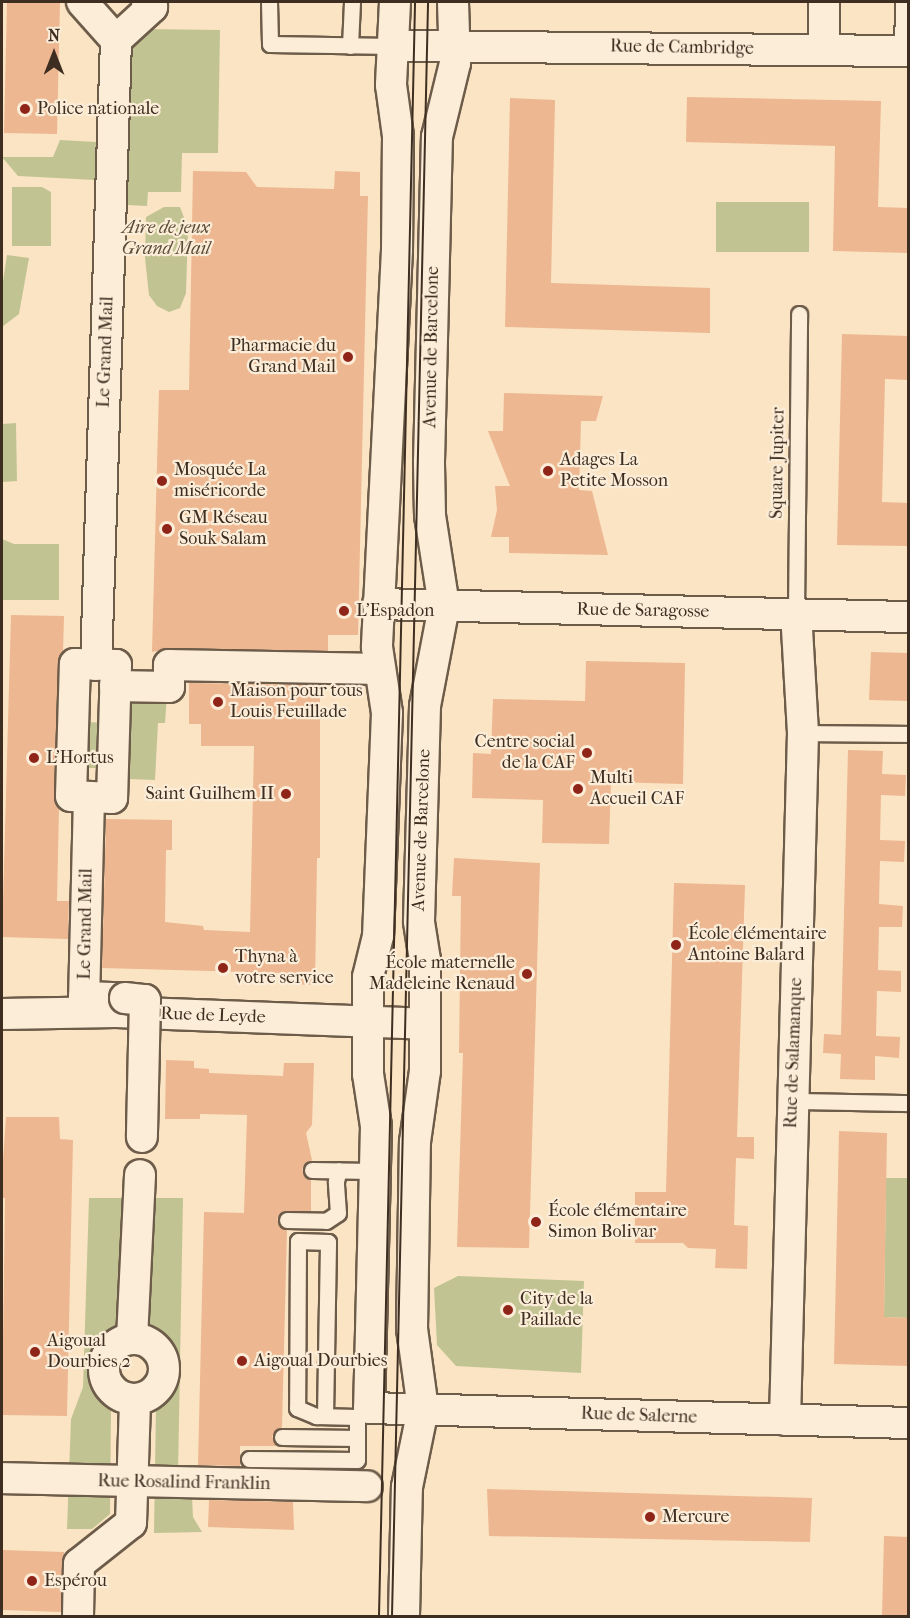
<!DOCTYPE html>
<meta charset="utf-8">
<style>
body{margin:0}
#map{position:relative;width:910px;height:1618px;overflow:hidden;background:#fbe4c3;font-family:"IM FELL French Canon",serif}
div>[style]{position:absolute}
.green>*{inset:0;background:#c1c492}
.building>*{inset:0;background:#edb791}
.roads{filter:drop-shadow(2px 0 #6d5c4a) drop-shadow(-2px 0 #6d5c4a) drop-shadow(0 2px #6d5c4a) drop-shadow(0 -2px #6d5c4a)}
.lane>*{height:15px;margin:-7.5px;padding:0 7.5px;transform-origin:7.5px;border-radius:7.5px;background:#fcedd8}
.street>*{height:30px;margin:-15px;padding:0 15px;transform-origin:15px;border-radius:15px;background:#fcedd8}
.street>.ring{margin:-15px;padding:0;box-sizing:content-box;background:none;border:30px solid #fcedd8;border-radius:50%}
.tram>*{height:1.5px;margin:-0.75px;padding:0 0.75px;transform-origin:0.75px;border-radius:0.75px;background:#3e2e21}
.bridges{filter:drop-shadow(2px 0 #6d5c4a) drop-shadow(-2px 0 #6d5c4a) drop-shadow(0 2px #6d5c4a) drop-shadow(0 -2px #6d5c4a)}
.street-bridge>*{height:30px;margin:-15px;padding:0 15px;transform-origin:15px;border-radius:15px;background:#fcedd8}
.dots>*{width:16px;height:16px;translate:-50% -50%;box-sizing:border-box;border:3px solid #fcedd8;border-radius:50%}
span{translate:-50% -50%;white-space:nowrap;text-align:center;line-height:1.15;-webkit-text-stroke:4.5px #fcedd8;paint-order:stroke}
.street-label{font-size:18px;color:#3e2e21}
.poi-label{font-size:18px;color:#3e2e21}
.left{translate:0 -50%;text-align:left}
.right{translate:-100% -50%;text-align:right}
.park-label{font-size:18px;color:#584c38;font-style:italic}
.frame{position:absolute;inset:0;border:3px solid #3e2e21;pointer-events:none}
.north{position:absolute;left:24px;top:24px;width:60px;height:60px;-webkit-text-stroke:4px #fcedd8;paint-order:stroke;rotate:0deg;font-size:16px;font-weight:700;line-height:24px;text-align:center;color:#3e2e21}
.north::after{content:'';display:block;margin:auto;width:21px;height:27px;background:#3e2e21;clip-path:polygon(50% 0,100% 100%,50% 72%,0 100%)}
</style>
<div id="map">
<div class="green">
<i style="clip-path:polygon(143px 29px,220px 30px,218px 153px,182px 153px,181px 192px,148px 192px,147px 206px,127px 205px,130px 43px)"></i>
<i style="clip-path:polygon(60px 140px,97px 142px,95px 180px,18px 176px,2px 157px,53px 157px)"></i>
<i style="clip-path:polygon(12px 187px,42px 187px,51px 192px,51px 246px,12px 246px)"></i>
<i style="clip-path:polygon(716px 202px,809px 202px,809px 252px,716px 252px)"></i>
<i style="clip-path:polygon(164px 207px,180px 207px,188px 228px,186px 293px,180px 308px,169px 312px,157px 306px,149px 295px,145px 258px,146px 217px)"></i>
<i style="clip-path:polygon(7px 255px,29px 258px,19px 314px,2px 327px,2px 288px)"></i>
<i style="clip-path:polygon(16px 423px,17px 481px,2px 482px,2px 424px)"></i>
<i style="clip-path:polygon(2px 539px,14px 544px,59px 544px,59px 600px,2px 600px)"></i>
<i style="clip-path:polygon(132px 693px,167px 695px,165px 723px,158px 723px,155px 780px,128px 779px)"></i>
<i style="clip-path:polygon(88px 722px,106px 723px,105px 768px,87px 768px)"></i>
<i style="clip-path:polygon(886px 1178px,908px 1178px,908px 1318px,884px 1317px)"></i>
<i style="clip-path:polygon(89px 1198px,125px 1198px,121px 1327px,96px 1367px,97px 1399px,111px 1411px,110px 1514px,92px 1529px,67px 1529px,71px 1419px,83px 1387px)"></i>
<i style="clip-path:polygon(148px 1198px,183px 1198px,178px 1475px,191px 1476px,193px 1517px,202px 1532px,154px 1533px,156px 1406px,165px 1397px,174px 1379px,171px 1350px,147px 1328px)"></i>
<i style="clip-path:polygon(458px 1276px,584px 1281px,581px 1373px,456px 1366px,437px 1345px,434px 1288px)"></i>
</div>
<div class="building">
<i style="clip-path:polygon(7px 2px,60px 2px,57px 134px,4px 133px)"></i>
<i style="clip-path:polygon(687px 97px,881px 101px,878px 207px,909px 208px,909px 253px,833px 251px,835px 146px,686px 142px)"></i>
<i style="clip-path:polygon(510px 98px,555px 100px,551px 283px,710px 288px,710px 333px,505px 327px)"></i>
<i style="clip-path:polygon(193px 171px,246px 172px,257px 187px,334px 189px,335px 171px,360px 172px,360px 196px,368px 196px,358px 635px,328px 635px,328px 651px,169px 648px,152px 652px,159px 390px,189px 390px)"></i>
<i style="clip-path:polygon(842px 334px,909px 336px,909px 380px,885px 379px,882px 502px,909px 503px,909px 546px,837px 545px)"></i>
<i style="clip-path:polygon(504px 393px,603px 396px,596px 421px,581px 421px,579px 490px,592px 491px,608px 555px,509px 553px,509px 537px,491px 537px,497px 510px,495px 486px,510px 486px,488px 431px,503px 431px)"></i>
<i style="clip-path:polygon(11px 615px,64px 616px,63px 652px,58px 663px,54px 795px,59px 808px,57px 901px,69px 901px,68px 939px,2px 937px)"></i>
<i style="clip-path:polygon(871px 652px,909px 653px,909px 701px,869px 700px)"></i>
<i style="clip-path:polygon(586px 661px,685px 663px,683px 784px,611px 782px,609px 844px,542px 843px,543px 800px,472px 798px,473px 753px,491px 754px,493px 699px,585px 701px)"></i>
<i style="clip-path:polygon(189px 683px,320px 685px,320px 858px,317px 858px,315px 985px,285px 984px,285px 973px,102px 968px,106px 819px,172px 820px,172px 850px,166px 850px,165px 922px,203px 926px,204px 930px,250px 932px,254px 746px,201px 746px,201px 724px,189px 724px)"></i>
<i style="clip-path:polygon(848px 750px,883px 751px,882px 774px,906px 775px,905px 796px,881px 795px,880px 840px,905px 841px,904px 862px,880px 861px,879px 904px,903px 906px,902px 927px,879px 927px,878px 970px,901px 971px,901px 992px,877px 991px,876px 1036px,900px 1037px,899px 1058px,875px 1056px,875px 1080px,840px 1079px,841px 1054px,823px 1053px,824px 1034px,841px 1035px)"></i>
<i style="clip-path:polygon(454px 858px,540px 863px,529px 1248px,457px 1247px,463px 1053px,459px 1053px,461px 896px,452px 896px)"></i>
<i style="clip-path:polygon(674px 883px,745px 885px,737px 1137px,754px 1137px,754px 1159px,736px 1158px,734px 1225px,748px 1226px,747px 1269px,715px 1268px,716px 1249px,688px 1248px,683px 1243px,635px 1243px,635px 1192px,666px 1192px)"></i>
<i style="clip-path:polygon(166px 1060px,194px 1061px,194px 1068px,209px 1069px,209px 1073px,283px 1076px,284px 1063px,314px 1063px,312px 1125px,306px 1133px,312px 1160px,302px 1169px,311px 1180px,311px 1211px,283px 1211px,277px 1219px,287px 1230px,282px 1427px,272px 1436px,278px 1446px,240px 1446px,240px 1466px,198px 1465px,204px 1212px,244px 1213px,247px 1115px,200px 1114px,200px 1119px,165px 1119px)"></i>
<i style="clip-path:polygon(6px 1117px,59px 1117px,60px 1139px,73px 1140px,67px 1416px,2px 1415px,5px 1198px,2px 1198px,2px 1175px)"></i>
<i style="clip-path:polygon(839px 1131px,887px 1133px,884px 1317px,909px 1318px,909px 1366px,834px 1364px)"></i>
<i style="clip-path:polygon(487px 1489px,812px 1498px,810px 1542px,489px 1536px)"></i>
<i style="clip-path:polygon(209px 1500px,293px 1502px,294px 1530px,208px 1527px)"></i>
<i style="clip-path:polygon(884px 1536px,909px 1537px,909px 1617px,882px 1617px)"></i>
<i style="clip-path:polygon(2px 1550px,64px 1552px,61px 1612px,2px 1610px)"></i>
</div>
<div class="roads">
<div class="lane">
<i style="left:269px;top:2px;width:42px;rotate:88.6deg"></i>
<i style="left:270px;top:44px;width:123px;rotate:0.9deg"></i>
<i style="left:350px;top:46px;width:44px;rotate:-87.4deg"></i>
<i style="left:902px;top:51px;width:49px;rotate:-88.8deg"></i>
<i style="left:796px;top:613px;width:299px;rotate:-89.4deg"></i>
<i style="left:803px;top:733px;width:105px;rotate:0.5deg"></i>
<i style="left:793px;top:1101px;width:115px;rotate:1deg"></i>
<i style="left:312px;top:1170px;width:61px;rotate:0.9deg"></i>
<i style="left:287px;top:1220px;width:39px;rotate:1deg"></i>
<i style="left:326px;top:1221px;width:14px;rotate:-34deg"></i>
<i style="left:338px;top:1213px;width:32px;rotate:-94deg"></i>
<i style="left:336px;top:1181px;width:11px;rotate:-75deg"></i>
<i style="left:325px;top:1416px;width:174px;rotate:-89deg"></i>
<i style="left:328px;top:1242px;width:30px;rotate:-178deg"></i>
<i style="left:298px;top:1241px;width:167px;rotate:90.3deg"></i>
<i style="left:297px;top:1408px;width:21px;rotate:23deg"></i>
<i style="left:316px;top:1416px;width:41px;rotate:1.4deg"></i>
<i style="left:357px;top:1417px;width:15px;rotate:-37deg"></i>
<i style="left:282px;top:1437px;width:75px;rotate:0.8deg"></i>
<i style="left:249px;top:1459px;width:108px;rotate:0.5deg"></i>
<i style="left:357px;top:1460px;width:43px;rotate:-90deg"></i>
</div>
<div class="street">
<i style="left:82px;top:2px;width:51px;rotate:48.2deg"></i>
<i style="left:116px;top:40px;width:625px;rotate:91.83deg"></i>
<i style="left:395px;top:2px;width:83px;rotate:92.8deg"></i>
<i style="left:391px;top:85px;width:51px;rotate:82.2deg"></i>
<i style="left:398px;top:136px;width:114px;rotate:90.5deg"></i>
<i style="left:397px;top:250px;width:398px;rotate:92.9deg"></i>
<i style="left:377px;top:647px;width:67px;rotate:81.4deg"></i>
<i style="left:387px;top:713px;width:223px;rotate:92.3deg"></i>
<i style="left:378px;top:936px;width:42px;rotate:103.7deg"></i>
<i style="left:368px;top:977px;width:97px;rotate:90deg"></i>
<i style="left:368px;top:1074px;width:53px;rotate:81.3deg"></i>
<i style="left:376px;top:1126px;width:282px;rotate:91.4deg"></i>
<i style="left:369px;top:1408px;width:539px;rotate:1.59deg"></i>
<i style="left:116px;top:40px;width:49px;rotate:-42.5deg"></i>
<i style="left:152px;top:7px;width:7px;rotate:-135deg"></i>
<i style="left:393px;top:46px;width:515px;rotate:0.56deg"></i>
<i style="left:824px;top:50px;width:48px;rotate:-90deg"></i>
<i style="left:378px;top:604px;width:530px;rotate:1.41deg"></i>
<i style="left:75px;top:664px;width:41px;rotate:1.4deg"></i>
<i style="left:116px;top:665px;width:133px;rotate:91.7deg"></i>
<i style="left:112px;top:798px;width:41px;rotate:-177.2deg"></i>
<i style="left:71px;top:796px;width:132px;rotate:-88.3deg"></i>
<i style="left:115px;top:686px;width:54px;rotate:1.1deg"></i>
<i style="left:169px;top:687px;width:22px;rotate:-90deg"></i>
<i style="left:169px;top:665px;width:211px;rotate:1.1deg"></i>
<i style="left:89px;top:797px;width:200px;rotate:91.4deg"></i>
<i style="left:84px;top:997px;width:35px;rotate:2deg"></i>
<i style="left:2px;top:1014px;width:114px;rotate:-1deg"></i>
<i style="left:116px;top:1012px;width:308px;rotate:2.2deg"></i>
<i class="ring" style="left:104px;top:1339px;width:30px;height:30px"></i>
<i style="left:132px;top:1339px;width:164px;rotate:-87.2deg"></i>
<i style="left:785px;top:1420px;width:687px;rotate:-88.5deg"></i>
<i style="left:803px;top:733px;width:120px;rotate:-93.3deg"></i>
<i style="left:2px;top:1478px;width:365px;rotate:1.3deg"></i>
<i style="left:78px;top:1616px;width:52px;rotate:-88.9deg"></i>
<i style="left:79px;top:1564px;width:66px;rotate:-38.3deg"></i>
<i style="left:131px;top:1523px;width:123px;rotate:-88.1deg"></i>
<i style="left:404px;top:1616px;width:129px;rotate:-88.7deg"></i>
<i style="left:407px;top:1487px;width:80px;rotate:-78.4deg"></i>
<i style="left:423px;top:1409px;width:81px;rotate:-97.8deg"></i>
<i style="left:412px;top:1329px;width:187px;rotate:-89.1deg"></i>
<i style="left:415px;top:1142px;width:72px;rotate:-82deg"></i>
<i style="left:425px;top:1071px;width:111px;rotate:-90deg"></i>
<i style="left:425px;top:960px;width:39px;rotate:-99deg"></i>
<i style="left:419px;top:921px;width:215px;rotate:-88.4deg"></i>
<i style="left:425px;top:706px;width:102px;rotate:-79.2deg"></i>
<i style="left:444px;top:606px;width:91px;rotate:-98.8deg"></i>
<i style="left:430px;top:516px;width:54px;rotate:-91.1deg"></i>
<i style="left:429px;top:462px;width:325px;rotate:-88.6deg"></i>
<i style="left:437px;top:137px;width:76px;rotate:-76.3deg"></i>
<i style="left:455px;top:63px;width:61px;rotate:-91.9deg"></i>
</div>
</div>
<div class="tram">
<i style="left:379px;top:1616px;width:1614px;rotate:-88.72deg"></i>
<i style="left:392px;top:1616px;width:1614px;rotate:-88.72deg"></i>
</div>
<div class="bridges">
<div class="street-bridge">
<i style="left:125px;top:998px;width:20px;rotate:6deg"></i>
<i style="left:145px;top:1000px;width:137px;rotate:91.3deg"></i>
</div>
</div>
<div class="dots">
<i style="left:25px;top:109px;background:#8f2418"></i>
<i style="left:348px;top:357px;background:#8f2418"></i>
<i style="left:548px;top:471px;background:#8f2418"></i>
<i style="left:162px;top:481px;background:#8f2418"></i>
<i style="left:167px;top:529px;background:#8f2418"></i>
<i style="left:344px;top:611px;background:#8f2418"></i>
<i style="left:218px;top:702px;background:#8f2418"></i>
<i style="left:587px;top:753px;background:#8f2418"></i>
<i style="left:34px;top:758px;background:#8f2418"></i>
<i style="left:578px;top:789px;background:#8f2418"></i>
<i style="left:286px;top:794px;background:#8f2418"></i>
<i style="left:676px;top:945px;background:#8f2418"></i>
<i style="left:223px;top:968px;background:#8f2418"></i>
<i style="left:527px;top:974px;background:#8f2418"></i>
<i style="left:536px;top:1222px;background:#8f2418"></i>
<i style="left:508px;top:1310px;background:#8f2418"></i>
<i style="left:35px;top:1352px;background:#8f2418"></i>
<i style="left:242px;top:1361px;background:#8f2418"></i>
<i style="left:650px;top:1517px;background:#8f2418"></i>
<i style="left:32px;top:1581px;background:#8f2418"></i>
</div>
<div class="street-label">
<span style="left:682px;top:48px;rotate:1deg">Rue de Cambridge</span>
<span style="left:432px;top:347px;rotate:-89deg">Avenue de Barcelone</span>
<span style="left:106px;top:352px;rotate:-88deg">Le Grand Mail</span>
<span style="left:778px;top:463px;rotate:-89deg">Square Jupiter</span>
<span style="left:643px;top:611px;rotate:1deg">Rue de Saragosse</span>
<span style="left:422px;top:830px;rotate:-88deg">Avenue de Barcelone</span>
<span style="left:86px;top:924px;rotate:-89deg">Le Grand Mail</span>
<span style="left:213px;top:1016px;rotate:2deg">Rue de Leyde</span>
<span style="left:794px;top:1053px;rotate:-88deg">Rue de Salamanque</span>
<span style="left:639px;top:1416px;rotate:2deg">Rue de Salerne</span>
<span style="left:184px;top:1483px;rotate:1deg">Rue Rosalind Franklin</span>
</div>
<div class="poi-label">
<span class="left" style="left:37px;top:109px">Police nationale</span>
<span class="right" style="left:336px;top:357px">Pharmacie du<br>Grand Mail</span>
<span class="left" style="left:560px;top:471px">Adages La<br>Petite Mosson</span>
<span class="left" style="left:174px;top:481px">Mosquée La<br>miséricorde</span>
<span class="left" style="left:179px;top:529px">GM Réseau<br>Souk Salam</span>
<span class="left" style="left:356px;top:611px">L'Espadon</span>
<span class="left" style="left:230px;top:702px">Maison pour tous<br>Louis Feuillade</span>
<span class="right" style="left:575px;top:753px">Centre social<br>de la CAF</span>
<span class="left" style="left:46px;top:758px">L'Hortus</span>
<span class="left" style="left:590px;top:789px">Multi<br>Accueil CAF</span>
<span class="right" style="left:274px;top:794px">Saint Guilhem II</span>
<span class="left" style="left:688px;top:945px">École élémentaire<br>Antoine Balard</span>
<span class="left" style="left:235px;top:968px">Thyna à<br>votre service</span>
<span class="right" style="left:515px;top:974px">École maternelle<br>Madeleine Renaud</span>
<span class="left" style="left:548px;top:1222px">École élémentaire<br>Simon Bolivar</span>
<span class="left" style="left:520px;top:1310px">City de la<br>Paillade</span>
<span class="left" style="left:47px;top:1352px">Aigoual<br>Dourbies 2</span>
<span class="left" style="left:254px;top:1361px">Aigoual Dourbies</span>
<span class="left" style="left:662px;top:1517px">Mercure</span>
<span class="left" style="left:44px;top:1581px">Espérou</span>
</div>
<div class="park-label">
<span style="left:166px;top:239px">Aire de jeux<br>Grand Mail</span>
</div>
<div class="frame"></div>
<div class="north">N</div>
</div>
